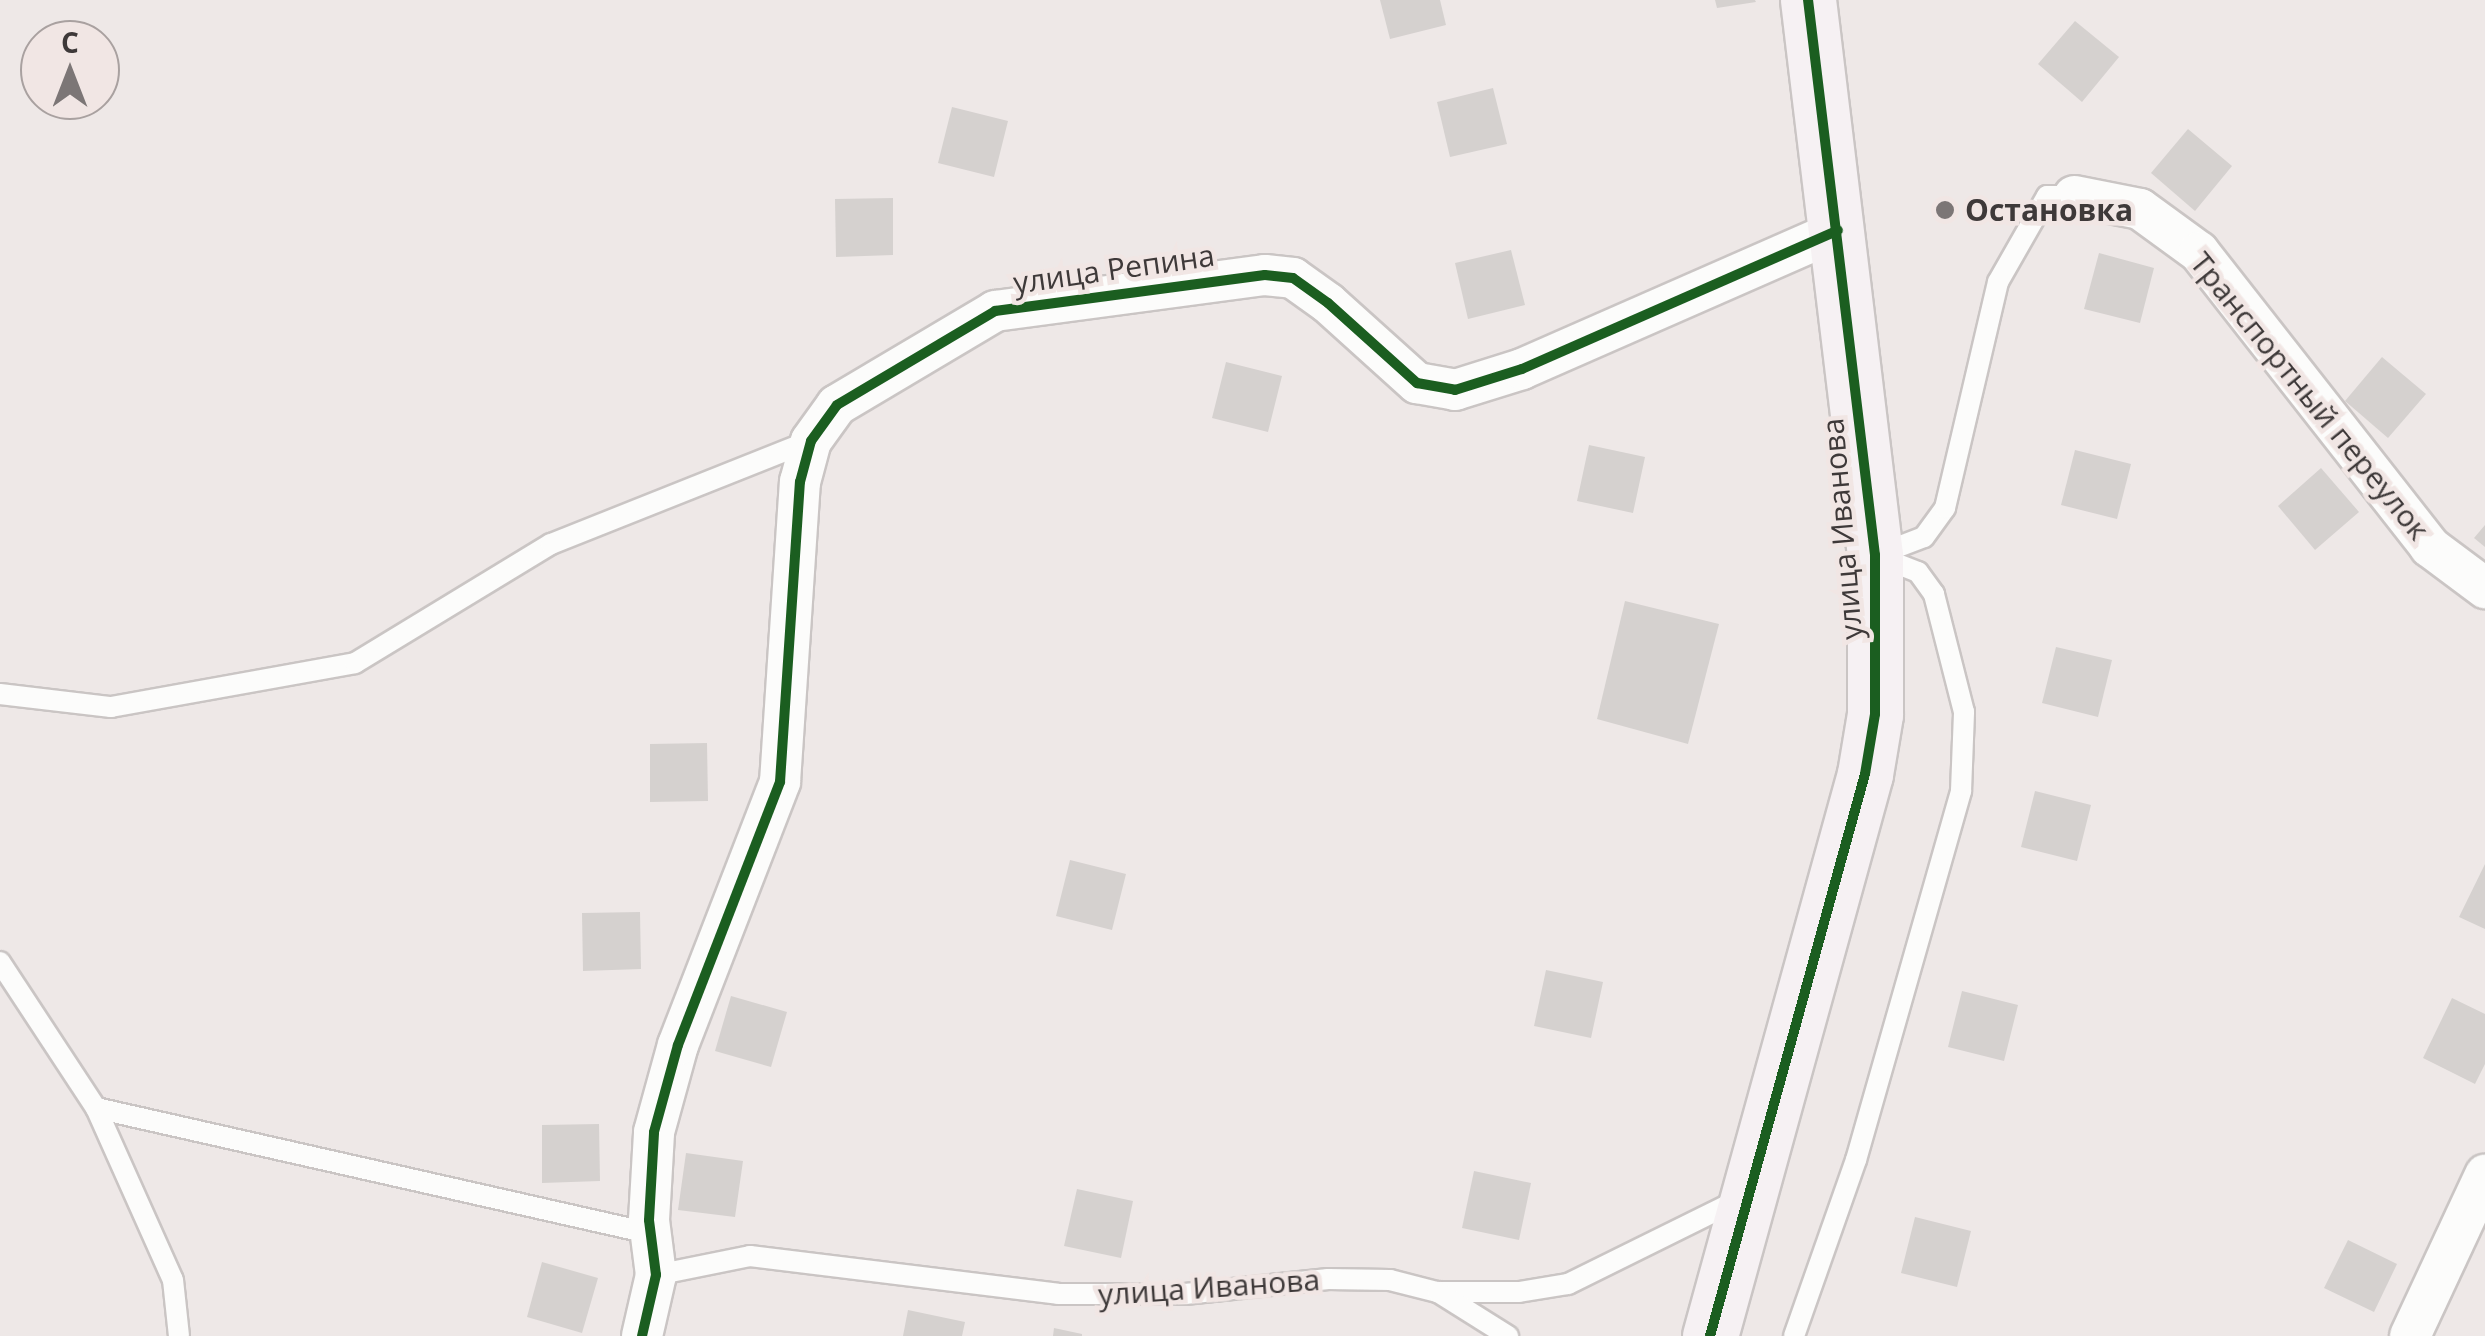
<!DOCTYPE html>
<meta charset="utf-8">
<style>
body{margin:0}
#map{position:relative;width:2485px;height:1336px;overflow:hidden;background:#eee8e7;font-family:"Open Sans",sans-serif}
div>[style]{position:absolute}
.building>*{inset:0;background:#d5d1cf}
.roads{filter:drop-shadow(2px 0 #cac5c4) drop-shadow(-2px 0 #cac5c4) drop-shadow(0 2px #cac5c4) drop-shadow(0 -2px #cac5c4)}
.lane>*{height:20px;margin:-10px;padding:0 10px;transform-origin:10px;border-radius:10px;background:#fcfcfb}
.street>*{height:40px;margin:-20px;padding:0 20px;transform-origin:20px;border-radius:20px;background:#fcfcfb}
.secondary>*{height:55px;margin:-27.5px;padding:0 27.5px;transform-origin:27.5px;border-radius:27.5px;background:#f6f1f3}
.cycleway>*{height:10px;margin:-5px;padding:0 5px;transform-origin:5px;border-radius:5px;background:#1b5e20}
.dots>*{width:28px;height:28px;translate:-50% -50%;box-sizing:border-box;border:5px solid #f1e6e4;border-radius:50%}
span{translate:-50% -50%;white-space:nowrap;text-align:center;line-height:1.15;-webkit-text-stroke:9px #f1e6e4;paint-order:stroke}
.poi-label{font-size:30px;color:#3e3939;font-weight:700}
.left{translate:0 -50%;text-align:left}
.street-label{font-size:30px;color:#3e3939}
.north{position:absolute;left:20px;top:20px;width:100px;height:100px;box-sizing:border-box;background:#f1e6e4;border:2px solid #a9a1a0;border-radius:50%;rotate:0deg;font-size:28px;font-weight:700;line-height:40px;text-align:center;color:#3e3939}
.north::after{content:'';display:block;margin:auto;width:35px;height:45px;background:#7c7676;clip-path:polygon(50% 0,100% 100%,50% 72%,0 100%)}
</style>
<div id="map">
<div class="building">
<i style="clip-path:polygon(1380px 0,1440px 0,1446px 25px,1390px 39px)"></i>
<i style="clip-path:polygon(1715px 0,1755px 0,1756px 2px,1717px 8px)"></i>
<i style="clip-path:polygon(2075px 21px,2119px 57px,2082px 102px,2038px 64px)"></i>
<i style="clip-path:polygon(1493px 88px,1507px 144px,1450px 157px,1437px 102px)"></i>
<i style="clip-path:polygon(952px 107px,1008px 121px,994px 177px,938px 163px)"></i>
<i style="clip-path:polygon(2188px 129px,2232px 166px,2195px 211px,2151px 173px)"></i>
<i style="clip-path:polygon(893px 198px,893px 255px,836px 257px,835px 199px)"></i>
<i style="clip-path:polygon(1511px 250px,1525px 305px,1468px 319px,1455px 263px)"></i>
<i style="clip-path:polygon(2099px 253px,2154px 268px,2140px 323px,2084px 309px)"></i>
<i style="clip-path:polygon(2382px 357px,2426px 394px,2388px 438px,2345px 401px)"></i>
<i style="clip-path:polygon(1226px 362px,1282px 376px,1268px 432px,1212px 418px)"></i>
<i style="clip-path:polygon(1589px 445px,1645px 457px,1633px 513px,1577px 501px)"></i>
<i style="clip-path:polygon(2075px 450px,2131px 464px,2117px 519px,2061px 505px)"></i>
<i style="clip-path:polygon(2321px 468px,2359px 512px,2315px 550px,2278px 506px)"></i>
<i style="clip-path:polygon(2485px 525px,2485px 547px,2474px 538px)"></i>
<i style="clip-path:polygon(1625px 601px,1719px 624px,1688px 744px,1597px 719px)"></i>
<i style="clip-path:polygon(2056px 647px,2112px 660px,2098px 717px,2042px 703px)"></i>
<i style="clip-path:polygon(707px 743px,708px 801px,650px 802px,650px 744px)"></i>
<i style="clip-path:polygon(2035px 791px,2091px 805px,2077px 861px,2021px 847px)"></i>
<i style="clip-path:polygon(1070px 860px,1126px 874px,1112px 930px,1056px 916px)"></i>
<i style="clip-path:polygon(2485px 864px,2485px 929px,2459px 917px)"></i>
<i style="clip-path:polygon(640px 912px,641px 969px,583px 971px,582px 913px)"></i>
<i style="clip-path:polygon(1546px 970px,1603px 982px,1591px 1038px,1534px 1026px)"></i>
<i style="clip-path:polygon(1962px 991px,2018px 1005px,2004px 1061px,1948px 1047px)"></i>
<i style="clip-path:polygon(731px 996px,787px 1012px,771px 1067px,715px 1051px)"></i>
<i style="clip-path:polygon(2452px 998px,2485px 1014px,2485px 1064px,2475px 1084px,2423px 1058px)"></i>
<i style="clip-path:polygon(599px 1124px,600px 1181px,542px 1183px,542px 1125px)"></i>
<i style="clip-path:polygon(686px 1153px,743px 1161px,735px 1217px,678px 1210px)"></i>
<i style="clip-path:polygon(1474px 1171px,1531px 1183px,1519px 1240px,1462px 1228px)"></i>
<i style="clip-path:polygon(1077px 1189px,1133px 1201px,1121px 1258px,1064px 1246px)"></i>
<i style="clip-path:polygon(1915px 1217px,1971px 1231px,1957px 1287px,1901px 1273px)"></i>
<i style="clip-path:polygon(2348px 1240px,2397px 1264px,2374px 1312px,2324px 1288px)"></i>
<i style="clip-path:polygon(542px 1262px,598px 1278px,582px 1333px,527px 1317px)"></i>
<i style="clip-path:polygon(908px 1310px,965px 1322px,962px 1336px,903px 1336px)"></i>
<i style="clip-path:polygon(1054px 1328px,1082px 1334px,1082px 1336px,1053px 1336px)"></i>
</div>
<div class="roads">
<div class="lane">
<i style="left:1877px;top:555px;width:50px;rotate:-21deg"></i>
<i style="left:1924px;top:537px;width:36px;rotate:-54deg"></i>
<i style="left:1945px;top:508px;width:232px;rotate:-76.8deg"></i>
<i style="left:1998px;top:282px;width:99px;rotate:-60.3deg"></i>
<i style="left:2047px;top:196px;width:27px"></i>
<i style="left:0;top:694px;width:112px;rotate:6.7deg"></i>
<i style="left:111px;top:707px;width:248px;rotate:-10.2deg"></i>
<i style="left:355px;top:663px;width:229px;rotate:-31.3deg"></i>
<i style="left:551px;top:544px;width:279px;rotate:-21.7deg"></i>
<i style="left:0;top:962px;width:175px;rotate:56.7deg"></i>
<i style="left:96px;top:1108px;width:188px;rotate:65.9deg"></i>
<i style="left:173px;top:1280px;width:56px;rotate:83.9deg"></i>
<i style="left:96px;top:1108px;width:567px;rotate:12.74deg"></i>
<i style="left:656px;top:1275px;width:96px;rotate:-11.4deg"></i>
<i style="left:750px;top:1256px;width:310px;rotate:7deg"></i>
<i style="left:1058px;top:1294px;width:127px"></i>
<i style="left:1185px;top:1294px;width:144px;rotate:-6deg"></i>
<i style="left:1328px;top:1279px;width:62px;rotate:0.9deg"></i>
<i style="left:1390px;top:1280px;width:49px;rotate:14.3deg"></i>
<i style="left:1437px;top:1292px;width:82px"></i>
<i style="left:1519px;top:1292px;width:50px;rotate:-9.3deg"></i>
<i style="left:1568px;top:1284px;width:190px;rotate:-26.3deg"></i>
<i style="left:1438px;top:1292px;width:83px;rotate:32.2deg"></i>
<i style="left:1794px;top:1336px;width:187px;rotate:-70.6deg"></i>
<i style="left:1856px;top:1160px;width:384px;rotate:-74.1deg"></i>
<i style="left:1961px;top:791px;width:79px;rotate:-87.8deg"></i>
<i style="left:1964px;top:712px;width:122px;rotate:-104.3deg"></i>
<i style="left:1934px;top:594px;width:27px;rotate:-126deg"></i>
<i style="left:1918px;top:572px;width:44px;rotate:-158.7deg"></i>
</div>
<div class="street">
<i style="left:2074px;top:196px;width:67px;rotate:11.1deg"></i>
<i style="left:2140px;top:209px;width:73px;rotate:36.1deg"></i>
<i style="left:2199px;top:252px;width:375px;rotate:51.9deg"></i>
<i style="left:2430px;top:547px;width:69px;rotate:36.7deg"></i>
<i style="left:642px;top:1336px;width:63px;rotate:-77.1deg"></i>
<i style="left:656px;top:1275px;width:55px;rotate:-97.3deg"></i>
<i style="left:649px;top:1220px;width:88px;rotate:-86.7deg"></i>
<i style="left:654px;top:1132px;width:90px;rotate:-74.6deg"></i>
<i style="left:678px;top:1045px;width:282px;rotate:-68.8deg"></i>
<i style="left:780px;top:782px;width:301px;rotate:-86.2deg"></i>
<i style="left:800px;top:482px;width:42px;rotate:-75deg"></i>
<i style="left:811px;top:441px;width:44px;rotate:-54.2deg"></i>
<i style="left:837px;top:405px;width:184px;rotate:-30.7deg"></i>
<i style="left:995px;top:311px;width:272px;rotate:-7.6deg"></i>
<i style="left:1265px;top:275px;width:28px;rotate:6deg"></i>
<i style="left:1293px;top:278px;width:43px;rotate:35.5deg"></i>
<i style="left:1328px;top:303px;width:120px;rotate:42deg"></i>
<i style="left:1417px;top:383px;width:39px;rotate:10deg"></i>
<i style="left:1455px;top:390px;width:70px;rotate:-17.4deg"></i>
<i style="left:1522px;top:369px;width:345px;rotate:-23.7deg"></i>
<i style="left:2410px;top:1336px;width:178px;rotate:-65deg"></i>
</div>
<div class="secondary">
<i style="left:1710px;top:1336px;width:583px;rotate:-74.58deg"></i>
<i style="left:1865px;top:774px;width:61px;rotate:-80.5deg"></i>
<i style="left:1875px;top:714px;width:159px;rotate:-90deg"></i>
<i style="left:1875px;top:555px;width:559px;rotate:-96.88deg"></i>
</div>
</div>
<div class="cycleway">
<i style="left:642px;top:1336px;width:63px;rotate:-77.1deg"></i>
<i style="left:656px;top:1275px;width:55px;rotate:-97.3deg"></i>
<i style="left:649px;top:1220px;width:88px;rotate:-86.7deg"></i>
<i style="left:654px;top:1132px;width:90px;rotate:-74.6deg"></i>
<i style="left:678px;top:1045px;width:282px;rotate:-68.8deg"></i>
<i style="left:780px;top:782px;width:301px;rotate:-86.2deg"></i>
<i style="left:800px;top:482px;width:42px;rotate:-75deg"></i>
<i style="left:811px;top:441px;width:44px;rotate:-54.2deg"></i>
<i style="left:837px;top:405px;width:184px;rotate:-30.7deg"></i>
<i style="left:995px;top:311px;width:272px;rotate:-7.6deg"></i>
<i style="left:1265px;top:275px;width:28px;rotate:6deg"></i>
<i style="left:1293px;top:278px;width:43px;rotate:35.5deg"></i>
<i style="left:1328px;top:303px;width:120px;rotate:42deg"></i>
<i style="left:1417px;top:383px;width:39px;rotate:10deg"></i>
<i style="left:1455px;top:390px;width:70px;rotate:-17.4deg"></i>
<i style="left:1522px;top:369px;width:345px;rotate:-23.7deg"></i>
<i style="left:1710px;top:1336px;width:583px;rotate:-74.58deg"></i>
<i style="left:1865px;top:774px;width:61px;rotate:-80.5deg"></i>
<i style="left:1875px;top:714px;width:159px;rotate:-90deg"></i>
<i style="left:1875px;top:555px;width:559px;rotate:-96.88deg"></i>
</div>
<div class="dots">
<i style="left:1945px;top:210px;background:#7c7676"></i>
</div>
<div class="poi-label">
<span class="left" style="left:1965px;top:210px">Остановка</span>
</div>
<div class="street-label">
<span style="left:1114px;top:269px;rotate:-8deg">улица Репина</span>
<span style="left:2310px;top:396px;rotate:51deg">Транспортный переулок</span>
<span style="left:1842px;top:529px;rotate:-95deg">улица Иванова</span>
<span style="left:1209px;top:1287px;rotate:-4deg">улица Иванова</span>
</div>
<div class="north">С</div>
</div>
